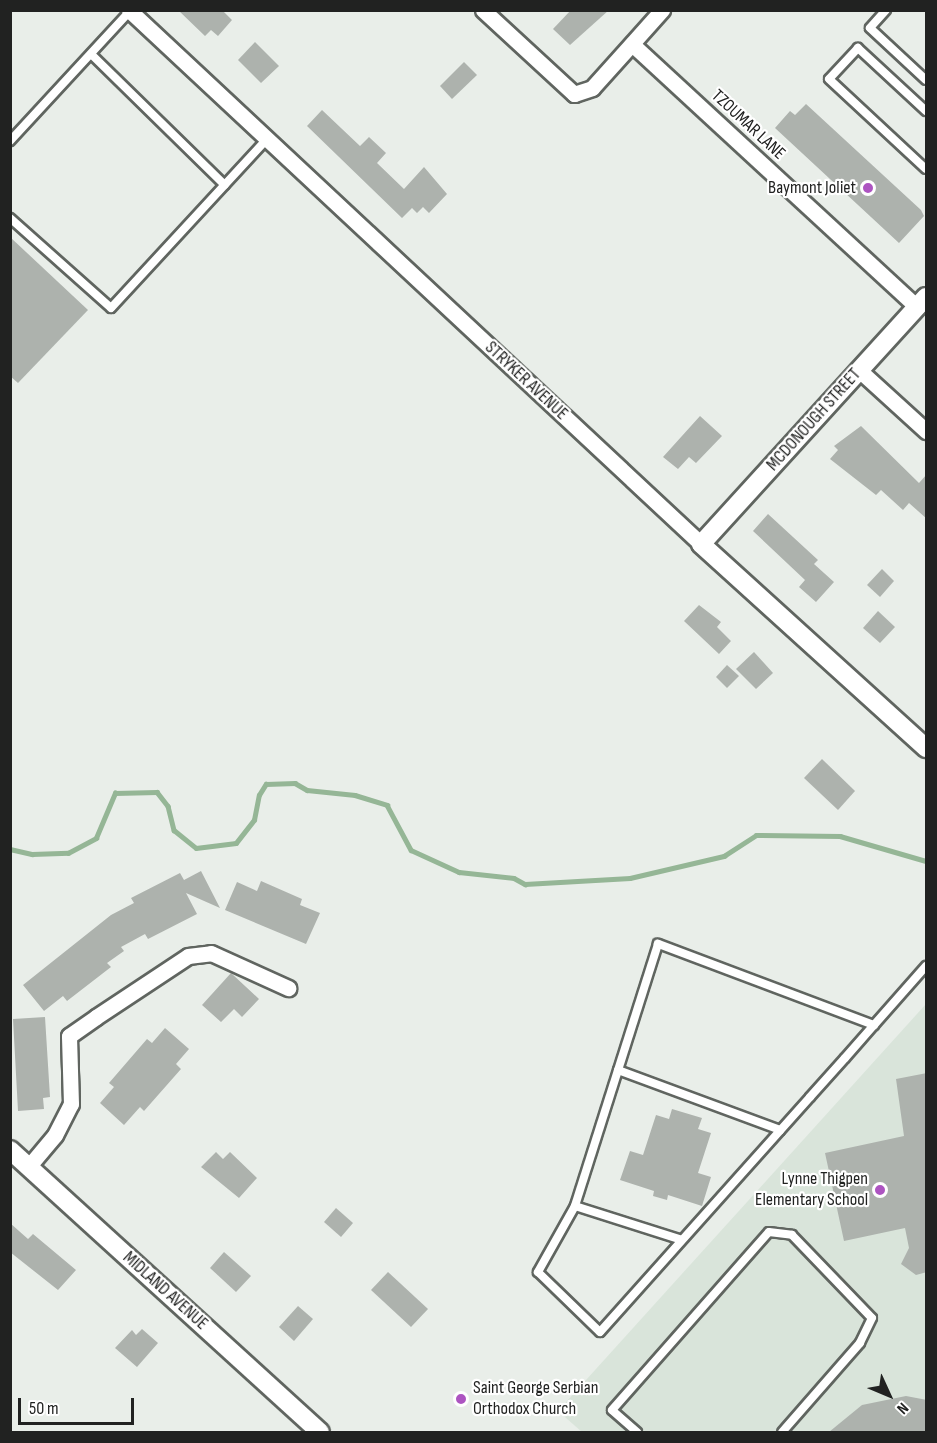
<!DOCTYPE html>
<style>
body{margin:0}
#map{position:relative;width:937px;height:1443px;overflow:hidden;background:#e9eee9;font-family:"Sofia Sans Condensed",sans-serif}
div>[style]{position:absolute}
.built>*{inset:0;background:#d9e4da}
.stream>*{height:4.5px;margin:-2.25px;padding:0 2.25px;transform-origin:2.25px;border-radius:2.25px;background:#95b696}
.building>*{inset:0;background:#adb2ad}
.roads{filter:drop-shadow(2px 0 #606560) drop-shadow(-2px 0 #606560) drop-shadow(0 2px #606560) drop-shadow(0 -2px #606560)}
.service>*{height:8px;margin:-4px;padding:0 4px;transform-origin:4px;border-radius:4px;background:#fff}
.minor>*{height:15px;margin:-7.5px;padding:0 7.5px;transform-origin:7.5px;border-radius:7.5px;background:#fff}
.tertiary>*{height:18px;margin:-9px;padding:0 9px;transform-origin:9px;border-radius:9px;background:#fff}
.dots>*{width:16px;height:16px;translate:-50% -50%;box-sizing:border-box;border:3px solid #fff;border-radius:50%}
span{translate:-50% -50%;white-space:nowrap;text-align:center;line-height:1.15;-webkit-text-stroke:4.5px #fff;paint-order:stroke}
.street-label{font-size:18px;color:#212221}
.poi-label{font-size:18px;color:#212221}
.right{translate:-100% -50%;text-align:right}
.left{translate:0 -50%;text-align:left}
.frame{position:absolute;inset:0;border:12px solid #212221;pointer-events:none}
.north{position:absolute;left:859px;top:1365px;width:60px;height:60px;-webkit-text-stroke:4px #fff;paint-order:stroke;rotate:134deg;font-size:16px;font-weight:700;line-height:24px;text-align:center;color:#212221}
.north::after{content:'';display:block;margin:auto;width:21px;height:27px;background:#212221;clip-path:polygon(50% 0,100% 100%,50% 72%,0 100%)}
.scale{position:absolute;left:18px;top:1398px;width:116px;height:27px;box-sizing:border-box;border:3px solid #212221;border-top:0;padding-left:8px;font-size:18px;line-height:21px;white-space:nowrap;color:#212221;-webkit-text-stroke:4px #fff;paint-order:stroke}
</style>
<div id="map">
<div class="built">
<i style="clip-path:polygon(926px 1004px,926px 1432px,582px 1432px,558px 1411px)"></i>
</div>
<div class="stream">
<i style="left:10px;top:849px;width:23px;rotate:13deg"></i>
<i style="left:32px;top:854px;width:36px;rotate:-2deg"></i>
<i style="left:68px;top:853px;width:32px;rotate:-28deg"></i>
<i style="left:96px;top:838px;width:49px;rotate:-67.1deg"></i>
<i style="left:115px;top:793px;width:42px;rotate:-1.4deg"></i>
<i style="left:157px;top:792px;width:18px;rotate:52deg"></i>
<i style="left:168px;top:806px;width:25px;rotate:76deg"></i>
<i style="left:174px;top:830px;width:28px;rotate:39deg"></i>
<i style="left:196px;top:848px;width:40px;rotate:-7.1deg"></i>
<i style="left:236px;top:843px;width:29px;rotate:-52deg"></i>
<i style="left:254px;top:820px;width:25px;rotate:-79deg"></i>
<i style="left:259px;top:795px;width:13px;rotate:-58deg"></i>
<i style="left:266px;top:784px;width:29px;rotate:-2deg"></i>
<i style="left:295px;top:783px;width:14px;rotate:30deg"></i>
<i style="left:307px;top:790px;width:48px;rotate:5.9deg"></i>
<i style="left:355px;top:795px;width:34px;rotate:17deg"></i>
<i style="left:387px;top:805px;width:51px;rotate:61.9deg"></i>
<i style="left:411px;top:850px;width:53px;rotate:24.6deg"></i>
<i style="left:459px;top:872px;width:55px;rotate:6.2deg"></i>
<i style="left:514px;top:878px;width:13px;rotate:29deg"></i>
<i style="left:525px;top:884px;width:105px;rotate:-3.3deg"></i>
<i style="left:630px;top:878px;width:97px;rotate:-13.2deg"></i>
<i style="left:724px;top:856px;width:38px;rotate:-33deg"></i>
<i style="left:756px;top:835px;width:84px;rotate:0.7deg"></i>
<i style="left:840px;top:836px;width:90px;rotate:16.2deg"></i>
</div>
<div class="building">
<i style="clip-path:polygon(178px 10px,222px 10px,232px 20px,218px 36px,211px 30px,205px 36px)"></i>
<i style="clip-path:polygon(571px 10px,609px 10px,570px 45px,553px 29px)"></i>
<i style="clip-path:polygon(255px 42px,279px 66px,261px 83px,238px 60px)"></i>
<i style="clip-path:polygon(464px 62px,477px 75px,452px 99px,440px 86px)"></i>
<i style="clip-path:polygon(806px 104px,921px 210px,924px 216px,899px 243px,775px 128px,790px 111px,795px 115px)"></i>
<i style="clip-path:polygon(322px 110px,360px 146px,369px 137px,386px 153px,377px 163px,404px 189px,424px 167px,447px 194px,429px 213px,423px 207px,417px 213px,412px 208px,402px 218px,307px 126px)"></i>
<i style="clip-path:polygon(10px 237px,88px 310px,18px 383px,10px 376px)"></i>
<i style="clip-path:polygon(700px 416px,722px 436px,696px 463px,689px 457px,678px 469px,663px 457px)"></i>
<i style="clip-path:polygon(861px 426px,919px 483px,927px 474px,927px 519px,909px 503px,903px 510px,881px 490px,876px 495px,830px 459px,838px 450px,834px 446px)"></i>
<i style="clip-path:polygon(768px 514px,818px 560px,814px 564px,834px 582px,816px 602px,799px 587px,805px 580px,753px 531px)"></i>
<i style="clip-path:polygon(882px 569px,894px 581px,880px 597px,867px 585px)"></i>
<i style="clip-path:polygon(699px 605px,721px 622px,717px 627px,731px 641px,719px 654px,684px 621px)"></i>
<i style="clip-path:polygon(878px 611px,895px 627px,880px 643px,863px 628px)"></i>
<i style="clip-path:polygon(754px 652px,773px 673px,756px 689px,736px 669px)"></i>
<i style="clip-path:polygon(727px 665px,739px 676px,727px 688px,716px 677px)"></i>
<i style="clip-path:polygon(822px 759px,855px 791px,838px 810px,804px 778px)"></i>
<i style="clip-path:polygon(201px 871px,220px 908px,186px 893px,197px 914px,148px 939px,145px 934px,121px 947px,124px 951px,107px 963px,111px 967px,67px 1001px,63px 996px,44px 1011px,23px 985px,111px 915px,134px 903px,131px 898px,180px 873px,184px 880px)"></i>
<i style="clip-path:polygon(261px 881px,302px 899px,300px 905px,320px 913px,306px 944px,225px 910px,237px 882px,257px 891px)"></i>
<i style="clip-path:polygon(231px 973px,259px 999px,242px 1017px,234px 1009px,221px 1022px,202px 1005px)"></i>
<i style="clip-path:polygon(45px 1017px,50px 1097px,43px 1098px,44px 1109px,18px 1111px,13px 1019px)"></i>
<i style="clip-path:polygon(165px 1028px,189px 1049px,176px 1064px,181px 1069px,144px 1111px,140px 1107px,124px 1125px,100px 1103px,114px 1087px,109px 1083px,147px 1039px,152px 1043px)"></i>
<i style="clip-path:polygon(927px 1073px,927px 1272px,916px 1275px,901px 1264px,909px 1248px,905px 1228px,844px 1241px,825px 1153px,904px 1136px,896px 1079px)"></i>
<i style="clip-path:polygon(672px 1109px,702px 1118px,698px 1129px,711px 1133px,698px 1173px,711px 1177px,702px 1206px,668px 1195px,667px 1200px,653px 1196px,654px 1191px,620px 1180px,630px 1151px,643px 1155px,656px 1115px,669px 1119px)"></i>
<i style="clip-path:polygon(216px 1152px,223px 1159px,230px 1152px,257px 1178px,239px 1198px,201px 1167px)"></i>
<i style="clip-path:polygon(336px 1208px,353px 1223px,341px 1237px,324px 1222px)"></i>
<i style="clip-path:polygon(10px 1223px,28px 1239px,33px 1234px,76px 1270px,58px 1290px,10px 1252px)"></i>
<i style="clip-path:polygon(224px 1252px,251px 1276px,236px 1292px,210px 1268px)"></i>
<i style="clip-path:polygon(388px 1272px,428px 1309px,411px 1327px,371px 1290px)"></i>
<i style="clip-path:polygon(298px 1306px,313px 1319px,294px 1341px,279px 1327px)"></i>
<i style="clip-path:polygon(142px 1329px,158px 1343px,137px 1367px,115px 1348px,132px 1330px,136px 1335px)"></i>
<i style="clip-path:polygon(906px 1396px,927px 1400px,927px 1432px,829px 1432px,862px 1405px)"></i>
</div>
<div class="roads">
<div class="service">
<i style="left:886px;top:10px;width:24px;rotate:132deg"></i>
<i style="left:870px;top:28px;width:76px;rotate:42.9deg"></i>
<i style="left:91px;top:54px;width:187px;rotate:44.4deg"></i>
<i style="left:926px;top:111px;width:93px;rotate:-137.2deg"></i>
<i style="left:858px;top:48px;width:42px;rotate:133.1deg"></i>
<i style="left:829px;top:79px;width:132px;rotate:42.9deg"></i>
<i style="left:10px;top:141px;width:177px;rotate:-47.3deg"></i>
<i style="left:10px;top:218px;width:135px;rotate:41.7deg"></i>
<i style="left:111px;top:308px;width:230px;rotate:-47.3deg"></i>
<i style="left:874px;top:1025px;width:231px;rotate:-159.4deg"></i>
<i style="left:658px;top:944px;width:275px;rotate:107.6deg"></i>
<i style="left:575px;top:1206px;width:76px;rotate:119.3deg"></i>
<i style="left:538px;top:1272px;width:86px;rotate:44.1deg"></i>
<i style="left:600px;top:1332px;width:315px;rotate:-48.2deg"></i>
<i style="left:810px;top:1097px;width:52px;rotate:-48.1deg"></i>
<i style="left:845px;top:1058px;width:44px;rotate:-48.7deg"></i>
<i style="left:874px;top:1025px;width:79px;rotate:-48.6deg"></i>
<i style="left:618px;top:1070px;width:173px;rotate:20.3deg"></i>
<i style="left:575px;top:1206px;width:112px;rotate:17.6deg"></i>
<i style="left:637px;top:1432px;width:33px;rotate:-139deg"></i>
<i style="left:612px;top:1410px;width:237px;rotate:-48.6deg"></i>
<i style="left:769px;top:1232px;width:23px;rotate:7deg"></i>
<i style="left:792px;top:1235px;width:115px;rotate:46.1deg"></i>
<i style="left:872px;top:1318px;width:28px;rotate:116deg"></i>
<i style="left:860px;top:1343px;width:118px;rotate:131.2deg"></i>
</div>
<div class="minor">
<i style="left:129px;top:10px;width:783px;rotate:43.03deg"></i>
<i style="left:483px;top:10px;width:124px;rotate:42.7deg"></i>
<i style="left:574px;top:94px;width:19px;rotate:-18deg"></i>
<i style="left:592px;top:88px;width:105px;rotate:-48.1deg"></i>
<i style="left:632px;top:44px;width:388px;rotate:42.7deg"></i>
<i style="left:859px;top:370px;width:91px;rotate:42.3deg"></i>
<i style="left:29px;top:1166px;width:40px;rotate:-50deg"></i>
<i style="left:55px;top:1135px;width:35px;rotate:-63deg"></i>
<i style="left:71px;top:1104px;width:68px;rotate:-91.7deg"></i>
<i style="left:69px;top:1036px;width:33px;rotate:-35deg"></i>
<i style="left:96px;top:1017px;width:110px;rotate:-33.5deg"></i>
<i style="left:188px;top:956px;width:23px;rotate:-7deg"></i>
<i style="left:211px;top:953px;width:85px;rotate:24.4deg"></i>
</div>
<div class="tertiary">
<i style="left:926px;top:297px;width:334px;rotate:132.3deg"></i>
<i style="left:701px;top:544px;width:304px;rotate:42.2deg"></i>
<i style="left:10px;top:1150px;width:419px;rotate:42.3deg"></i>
</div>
</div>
<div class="dots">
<i style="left:868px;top:188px;background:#ad54c1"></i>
<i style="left:880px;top:1190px;background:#ad54c1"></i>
<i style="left:461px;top:1399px;background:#ad54c1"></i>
</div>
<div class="street-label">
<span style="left:748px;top:125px;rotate:43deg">TZOUMAR LANE</span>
<span style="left:526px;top:381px;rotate:43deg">STRYKER AVENUE</span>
<span style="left:814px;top:420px;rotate:-48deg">MCDONOUGH STREET</span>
<span style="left:165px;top:1291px;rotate:42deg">MIDLAND AVENUE</span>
</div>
<div class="poi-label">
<span class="right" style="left:856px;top:188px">Baymont Joliet</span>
<span class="right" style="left:868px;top:1190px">Lynne Thigpen<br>Elementary School</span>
<span class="left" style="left:473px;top:1399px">Saint George Serbian<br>Orthodox Church</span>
</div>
<div class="frame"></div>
<div class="north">N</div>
<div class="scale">50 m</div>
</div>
